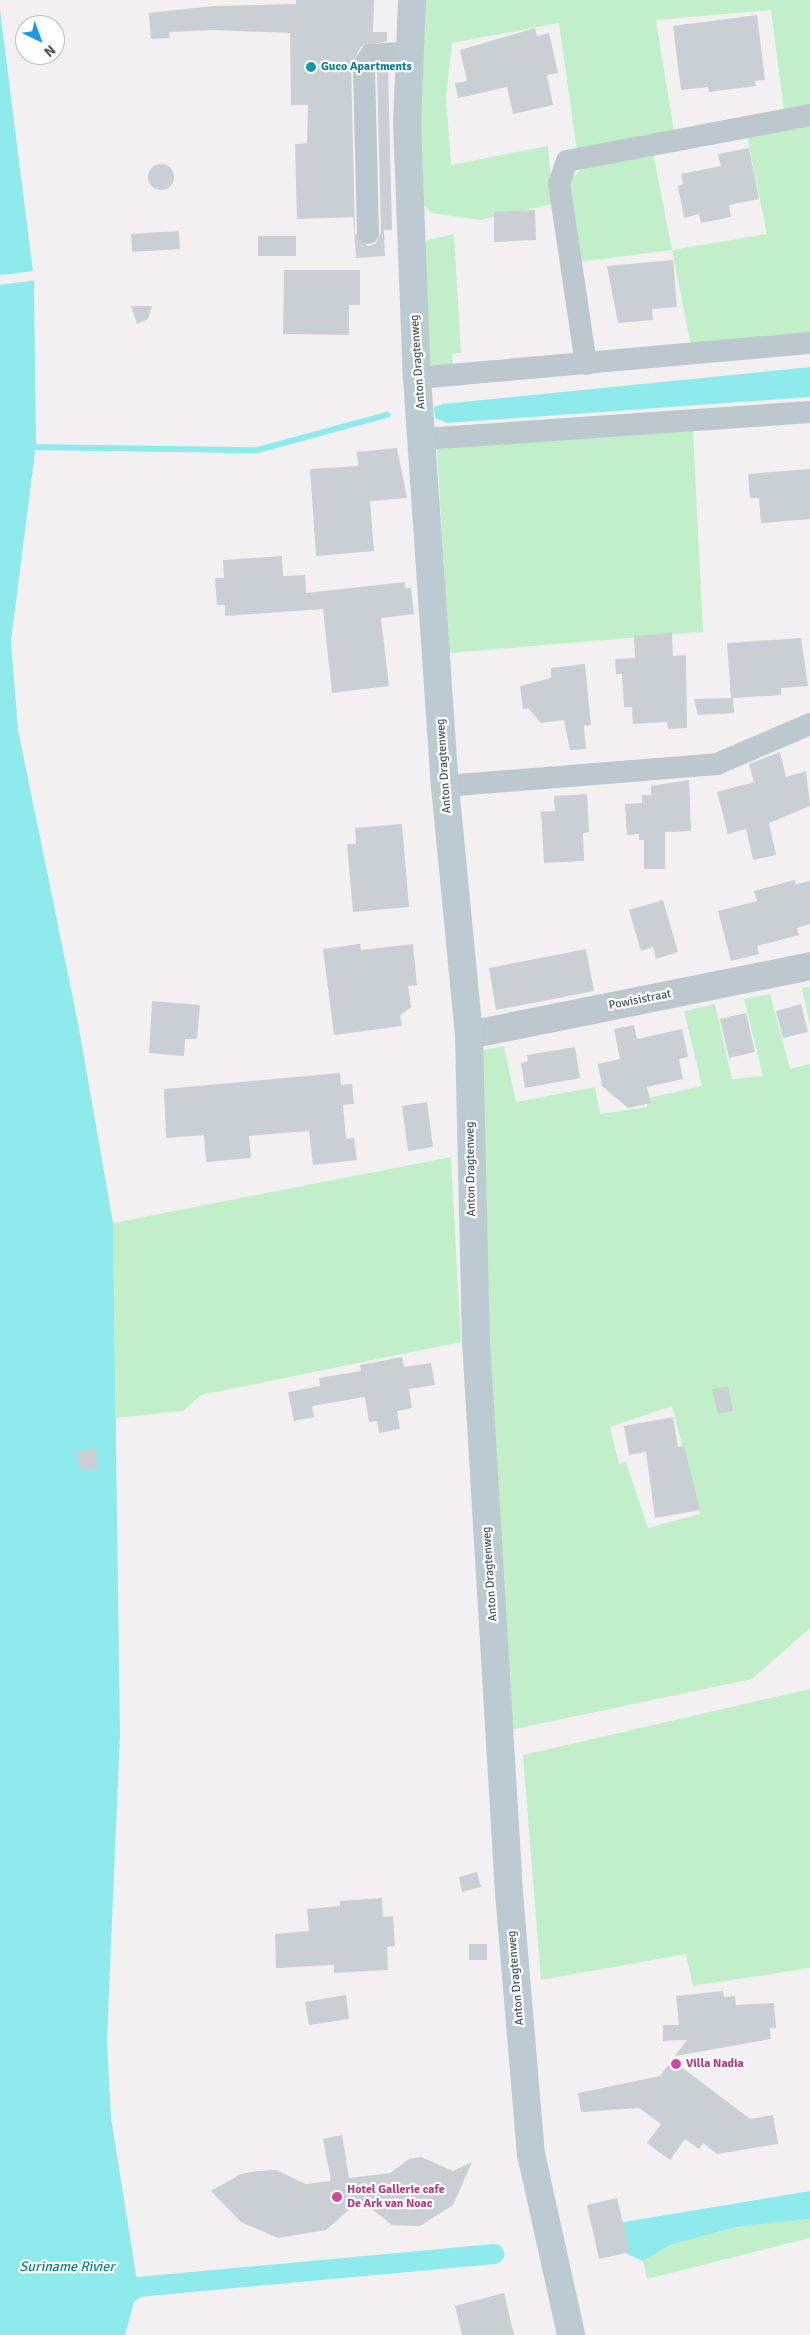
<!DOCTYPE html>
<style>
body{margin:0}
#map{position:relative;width:810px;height:2335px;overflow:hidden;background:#f3f0f1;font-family:Signika,sans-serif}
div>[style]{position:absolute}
.green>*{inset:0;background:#c0efc9}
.water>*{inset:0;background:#8eeaeb}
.pier>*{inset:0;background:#f3f0f1}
.stream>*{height:5.5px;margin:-2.75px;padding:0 2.75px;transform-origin:2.75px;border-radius:2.75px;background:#8eeaeb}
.canal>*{height:20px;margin:-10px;padding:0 10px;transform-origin:10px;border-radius:10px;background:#8eeaeb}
.building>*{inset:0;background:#cacfd3}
.round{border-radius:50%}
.minor>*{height:22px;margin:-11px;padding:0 11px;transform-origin:11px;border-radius:11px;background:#bcc8cd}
.tertiary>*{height:28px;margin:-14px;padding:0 14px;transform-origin:14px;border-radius:14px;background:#bcc8cd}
.secondary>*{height:28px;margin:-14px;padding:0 14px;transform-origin:14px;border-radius:14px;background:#bccbd1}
.dots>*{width:14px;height:14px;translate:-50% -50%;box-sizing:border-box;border:2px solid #fff;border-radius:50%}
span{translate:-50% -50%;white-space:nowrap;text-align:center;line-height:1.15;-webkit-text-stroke:4.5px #fff;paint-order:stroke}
.culture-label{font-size:12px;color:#0d838f;font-weight:700}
.left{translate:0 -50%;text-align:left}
.street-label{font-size:12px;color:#48585e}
.hotel-label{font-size:12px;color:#b23c85;font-weight:700}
.water-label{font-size:14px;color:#108284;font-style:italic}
.north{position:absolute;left:15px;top:15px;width:50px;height:50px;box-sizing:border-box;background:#fff;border:1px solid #b6bcbf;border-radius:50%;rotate:138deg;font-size:14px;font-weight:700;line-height:20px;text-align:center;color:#48585e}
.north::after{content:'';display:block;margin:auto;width:18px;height:22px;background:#1d99e0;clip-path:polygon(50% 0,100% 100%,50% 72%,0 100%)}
</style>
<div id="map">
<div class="green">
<i style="clip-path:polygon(422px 0,810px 0,810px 105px,784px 110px,771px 10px,656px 20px,674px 131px,577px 151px,559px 23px,452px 43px,446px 96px,451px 165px,548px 146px,553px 204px,479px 220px,432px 213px,419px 201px)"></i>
<i style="clip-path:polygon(810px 122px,810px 336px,691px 346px,672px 250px,579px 262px,569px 181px,579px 171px,593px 163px,653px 152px,672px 250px,767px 234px,747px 135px)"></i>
<i style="clip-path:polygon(454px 234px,461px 353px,452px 354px,453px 368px,433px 368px,423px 354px,421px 247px,428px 240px)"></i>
<i style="clip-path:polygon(693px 431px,703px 632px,449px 653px,437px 448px)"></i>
<i style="clip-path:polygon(810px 987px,810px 1025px,802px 988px)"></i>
<i style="clip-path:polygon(evenodd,770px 994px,790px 1069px,810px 1064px,810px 1628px,752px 1679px,510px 1730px,474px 1059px,484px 1050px,504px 1046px,516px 1102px,595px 1087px,600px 1114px,647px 1107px,649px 1098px,702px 1086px,684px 1011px,715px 1004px,732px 1079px,763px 1076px,744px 999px,770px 994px,672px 1406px,700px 1514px,648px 1528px,626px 1462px,619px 1464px,610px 1427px,672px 1406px)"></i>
<i style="clip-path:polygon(451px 1157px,461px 1342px,201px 1395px,183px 1411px,116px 1418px,113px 1223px)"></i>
<i style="clip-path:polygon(810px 1689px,810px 1968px,693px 1986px,686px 1954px,541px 1980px,523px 1755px)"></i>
<i style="clip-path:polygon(810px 2219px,810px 2238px,647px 2279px,643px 2261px,670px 2245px,736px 2227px)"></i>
</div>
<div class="water">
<i style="clip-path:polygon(0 10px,34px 280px,36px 444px,11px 641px,18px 730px,78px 1023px,113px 1223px,120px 1734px,107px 2040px,111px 2118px,138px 2287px,125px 2335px,0 2335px)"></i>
<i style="clip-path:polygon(810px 367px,810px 397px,447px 423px,435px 418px,434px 407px,443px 404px)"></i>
<i style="clip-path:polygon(810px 2191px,810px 2219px,736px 2227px,670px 2245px,643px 2261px,625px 2253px,618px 2223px)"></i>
</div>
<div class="pier">
<i style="clip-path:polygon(35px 271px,37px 280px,0 285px,0 275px)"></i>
</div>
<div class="stream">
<i style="left:29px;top:447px;width:229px;rotate:0.8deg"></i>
<i style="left:258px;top:450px;width:134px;rotate:-15.2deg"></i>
</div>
<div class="canal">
<i style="left:115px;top:2302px;width:27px;rotate:-33deg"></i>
<i style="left:138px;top:2287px;width:358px;rotate:-5.3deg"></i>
</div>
<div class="building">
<i style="clip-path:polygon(296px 0,374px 0,373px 32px,387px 32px,387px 41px,361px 47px,351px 65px,355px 233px,368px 246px,375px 244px,381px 233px,377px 69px,388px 67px,392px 230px,384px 230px,385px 256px,356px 258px,353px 217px,297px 219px,295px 144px,307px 143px,308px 105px,291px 105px,290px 33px,213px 30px,169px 32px,170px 38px,151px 39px,149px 13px,213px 6px,296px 4px)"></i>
<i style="clip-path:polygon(757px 15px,765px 80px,755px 81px,756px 86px,709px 92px,708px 87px,681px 90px,673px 26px)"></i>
<i style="clip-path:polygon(535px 28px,537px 36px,549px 33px,558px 73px,547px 75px,553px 105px,513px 114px,507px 87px,458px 98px,455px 83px,467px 81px,460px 50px)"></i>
<i style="clip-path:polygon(749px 148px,759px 199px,729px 205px,731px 217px,701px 223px,699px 214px,684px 218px,678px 186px,683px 184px,681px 174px,721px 166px,718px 154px)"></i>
<i class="round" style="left:148px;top:164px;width:26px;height:26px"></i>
<i style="clip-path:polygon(535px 210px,536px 240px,494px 242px,494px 212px)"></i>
<i style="clip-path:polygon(179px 231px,180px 249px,132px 252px,131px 234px)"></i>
<i style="clip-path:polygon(258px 236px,296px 236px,296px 256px,258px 256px)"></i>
<i style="clip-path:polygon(673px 260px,677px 307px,652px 309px,653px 320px,618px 323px,607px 266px)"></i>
<i style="clip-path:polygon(284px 270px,360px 270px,360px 305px,349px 305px,349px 335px,283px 334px)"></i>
<i style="clip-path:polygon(131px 306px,152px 306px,148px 319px,137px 324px)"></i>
<i style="clip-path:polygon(397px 448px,407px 498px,370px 501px,374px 551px,316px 556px,310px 469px,358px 466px,357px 452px)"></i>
<i style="clip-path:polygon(810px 469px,810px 519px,761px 523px,759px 498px,750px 498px,748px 474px)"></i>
<i style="clip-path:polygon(282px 556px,283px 576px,305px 575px,306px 593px,405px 582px,405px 588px,411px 588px,414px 614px,381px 618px,389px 686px,332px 693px,323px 609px,225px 616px,225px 605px,217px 605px,215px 578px,224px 578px,223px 560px)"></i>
<i style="clip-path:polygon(672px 633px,673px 656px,686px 655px,687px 728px,668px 729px,667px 722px,633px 724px,632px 707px,624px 707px,622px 674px,616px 674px,615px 659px,635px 658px,634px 636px)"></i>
<i style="clip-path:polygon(801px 638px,808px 686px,781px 688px,781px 695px,733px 698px,734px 713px,698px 715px,694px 699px,731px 698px,727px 643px)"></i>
<i style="clip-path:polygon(585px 664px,591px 725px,584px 726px,586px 749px,570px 750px,564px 720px,541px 723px,528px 708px,523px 709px,520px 686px,551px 678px,551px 668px)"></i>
<i style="clip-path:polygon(780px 752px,786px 777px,806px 771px,810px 806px,769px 823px,776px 855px,753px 860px,746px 829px,728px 834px,717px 792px,754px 782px,749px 764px)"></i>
<i style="clip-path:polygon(689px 780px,691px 831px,665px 832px,665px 869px,644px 869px,644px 840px,639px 840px,639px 834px,627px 835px,625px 804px,642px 803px,642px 795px,651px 795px,651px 786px)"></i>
<i style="clip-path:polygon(587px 794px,589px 832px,583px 833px,584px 861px,544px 863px,541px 812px,555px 811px,554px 796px)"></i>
<i style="clip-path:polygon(402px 824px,409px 907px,353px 912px,347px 844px,356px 844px,355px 828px)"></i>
<i style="clip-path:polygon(795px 880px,796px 884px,810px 881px,810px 924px,797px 928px,799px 935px,757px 946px,759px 954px,731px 961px,718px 911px,757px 901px,754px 891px)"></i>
<i style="clip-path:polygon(663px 900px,678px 952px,656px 959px,653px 947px,641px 951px,629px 910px)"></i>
<i style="clip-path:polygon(360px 944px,361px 950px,413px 944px,417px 985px,408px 986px,411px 1007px,400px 1015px,402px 1026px,334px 1035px,323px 949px)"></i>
<i style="clip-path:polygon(586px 949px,594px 991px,496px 1010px,489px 968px)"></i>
<i style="clip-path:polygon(152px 1001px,200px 1005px,197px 1039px,185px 1039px,184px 1056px,149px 1053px)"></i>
<i style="clip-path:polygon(801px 1004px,808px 1032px,783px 1038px,776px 1011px)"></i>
<i style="clip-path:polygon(746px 1013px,755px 1052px,729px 1058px,720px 1019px)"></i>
<i style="clip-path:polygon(634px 1025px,637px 1039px,682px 1029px,688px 1057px,679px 1059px,683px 1079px,647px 1087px,651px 1103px,628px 1108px,602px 1086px,598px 1064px,620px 1059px,614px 1029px)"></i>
<i style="clip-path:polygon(575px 1047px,580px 1078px,525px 1088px,521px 1063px,528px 1061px,527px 1055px)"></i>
<i style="clip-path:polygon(340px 1073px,341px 1085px,352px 1084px,354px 1104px,343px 1105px,346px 1139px,354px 1138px,357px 1160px,313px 1165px,309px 1131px,249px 1136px,251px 1158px,206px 1162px,204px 1135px,166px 1138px,164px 1089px)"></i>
<i style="clip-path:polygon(427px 1102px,433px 1147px,408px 1151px,402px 1106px)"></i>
<i style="clip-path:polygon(402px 1357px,404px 1367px,431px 1363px,435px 1385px,409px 1389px,412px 1408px,397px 1411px,400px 1429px,379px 1433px,377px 1421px,369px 1422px,365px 1397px,312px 1406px,314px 1417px,294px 1421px,288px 1392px,320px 1386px,319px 1378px,361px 1371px,360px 1365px)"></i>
<i style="clip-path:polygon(728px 1386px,733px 1411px,718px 1414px,712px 1389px)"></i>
<i style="clip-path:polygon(673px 1417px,678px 1447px,684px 1446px,700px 1510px,655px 1518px,646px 1452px,629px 1455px,624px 1426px)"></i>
<i style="clip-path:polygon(95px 1448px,99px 1468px,80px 1471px,76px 1452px)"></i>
<i style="clip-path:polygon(477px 1872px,481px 1887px,462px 1892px,459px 1877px)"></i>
<i style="clip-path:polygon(382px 1898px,383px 1917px,393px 1916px,395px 1946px,387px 1947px,388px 1970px,334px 1973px,334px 1965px,276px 1968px,275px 1934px,309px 1931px,307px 1909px,340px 1906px,340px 1901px)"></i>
<i style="clip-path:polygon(469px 1944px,487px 1944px,487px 1960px,469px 1960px)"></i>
<i style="clip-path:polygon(723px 1991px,724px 1997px,735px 1996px,736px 2005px,774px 2003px,776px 2028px,770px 2028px,771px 2039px,675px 2056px,687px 2040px,663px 2041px,663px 2025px,679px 2025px,676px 1996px)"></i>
<i style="clip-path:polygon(346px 1995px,349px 2019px,309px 2025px,305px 2002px)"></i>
<i style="clip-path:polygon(672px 2060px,750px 2119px,773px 2115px,778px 2144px,717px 2154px,703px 2143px,699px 2149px,685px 2139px,670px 2160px,647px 2143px,661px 2124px,639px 2108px,581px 2112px,578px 2093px,660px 2076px)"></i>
<i style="clip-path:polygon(342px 2135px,349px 2178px,390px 2173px,409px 2159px,421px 2157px,453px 2171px,472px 2162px,453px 2205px,420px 2226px,392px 2225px,360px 2200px,326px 2230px,278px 2238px,241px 2222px,211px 2191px,241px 2174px,258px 2171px,276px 2170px,306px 2184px,331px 2181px,323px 2139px)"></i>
<i style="clip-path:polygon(617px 2198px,630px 2252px,599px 2259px,587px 2205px)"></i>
<i style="clip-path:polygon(504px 2293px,514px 2335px,462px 2335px,455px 2306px)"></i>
</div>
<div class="minor">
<i style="left:368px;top:233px;width:168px;rotate:-91.4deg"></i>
<i style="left:364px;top:65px;width:12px;rotate:-55deg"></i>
<i style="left:371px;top:55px;width:39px;rotate:-4deg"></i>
<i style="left:586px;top:364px;width:182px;rotate:-98.5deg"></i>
<i style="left:559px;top:184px;width:24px;rotate:-71deg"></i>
<i style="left:567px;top:161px;width:247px;rotate:-10.7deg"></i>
<i style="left:417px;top:378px;width:395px;rotate:-5.1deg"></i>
<i style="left:424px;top:439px;width:387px;rotate:-4deg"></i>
<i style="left:445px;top:786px;width:273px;rotate:-4.6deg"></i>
<i style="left:717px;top:764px;width:101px;rotate:-23.3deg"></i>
</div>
<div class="tertiary">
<i style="left:469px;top:1035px;width:348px;rotate:-11.4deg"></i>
</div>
<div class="secondary">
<i style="left:412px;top:0;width:123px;rotate:92.3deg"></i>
<i style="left:407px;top:123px;width:255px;rotate:87.8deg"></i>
<i style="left:417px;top:378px;width:409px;rotate:86.1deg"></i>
<i style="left:445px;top:786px;width:250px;rotate:84.5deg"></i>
<i style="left:469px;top:1035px;width:306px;rotate:88.7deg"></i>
<i style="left:476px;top:1341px;width:553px;rotate:86.58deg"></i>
<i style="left:509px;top:1893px;width:262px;rotate:85.2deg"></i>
<i style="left:531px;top:2154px;width:185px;rotate:77.5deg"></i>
</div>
<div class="dots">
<i style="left:311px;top:67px;background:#0f9aa8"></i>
<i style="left:676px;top:2064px;background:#d1479c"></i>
<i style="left:337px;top:2197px;background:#d1479c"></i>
</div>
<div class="culture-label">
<span class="left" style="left:321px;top:67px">Guco Apartments</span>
</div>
<div class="street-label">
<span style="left:418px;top:362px;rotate:-94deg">Anton Dragtenweg</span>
<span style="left:444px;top:766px;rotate:-94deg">Anton Dragtenweg</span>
<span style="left:640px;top:1000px;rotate:-11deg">Powisistraat</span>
<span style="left:471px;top:1169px;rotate:-91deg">Anton Dragtenweg</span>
<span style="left:490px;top:1574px;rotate:-94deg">Anton Dragtenweg</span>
<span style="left:516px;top:1978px;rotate:-95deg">Anton Dragtenweg</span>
</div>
<div class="hotel-label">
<span class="left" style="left:686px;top:2064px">Villa Nadia</span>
<span class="left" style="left:347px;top:2197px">Hotel Gallerie cafe<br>De Ark van Noac</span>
</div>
<div class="water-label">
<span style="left:67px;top:2267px">Suriname Rivier</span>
</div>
<div class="north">N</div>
</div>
